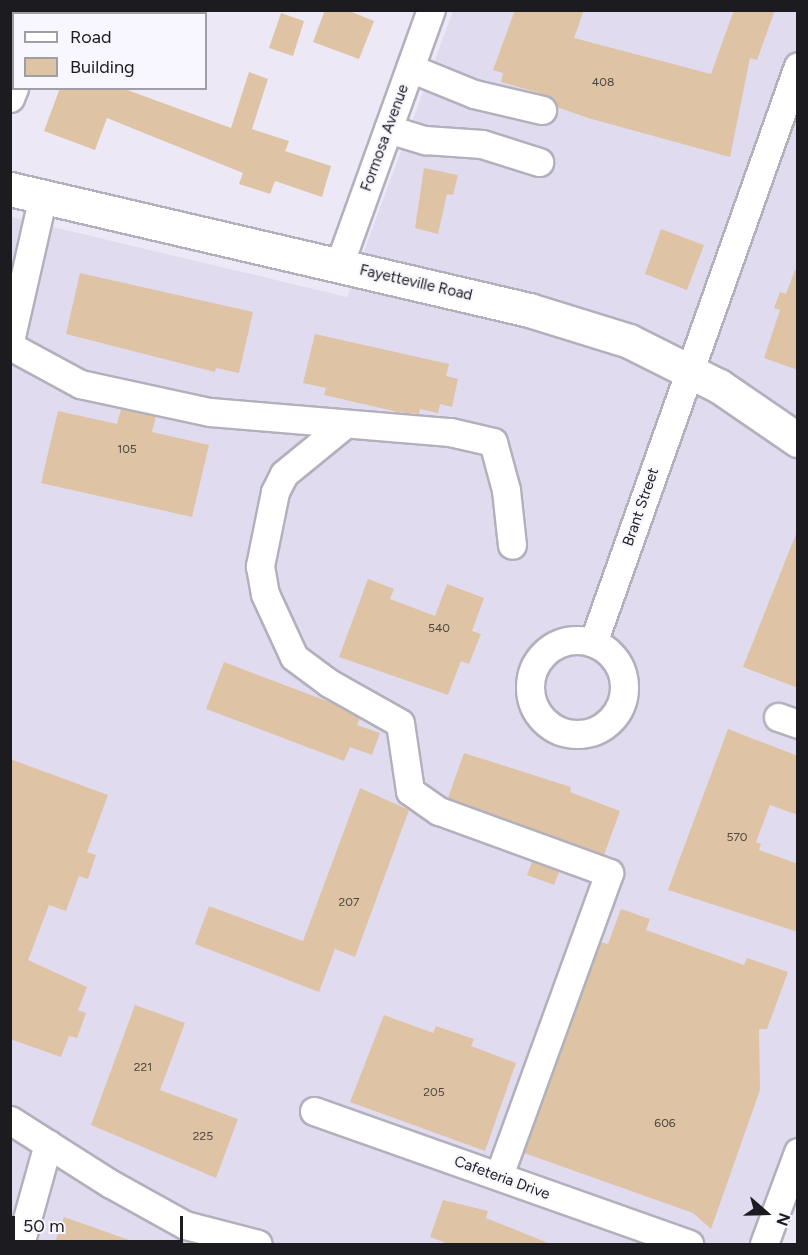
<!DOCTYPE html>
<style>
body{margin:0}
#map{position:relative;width:808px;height:1255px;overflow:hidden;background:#ece8f5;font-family:Figtree,sans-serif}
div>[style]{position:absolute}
.built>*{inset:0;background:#e1dbf0}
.building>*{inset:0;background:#dec4a5}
.roads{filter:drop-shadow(2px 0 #b3b0bc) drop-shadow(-2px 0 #b3b0bc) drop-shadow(0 2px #b3b0bc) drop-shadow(0 -2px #b3b0bc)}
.minor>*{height:27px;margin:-13.5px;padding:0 13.5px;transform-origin:13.5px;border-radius:13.5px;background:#fff}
.minor>.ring{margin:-13.5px;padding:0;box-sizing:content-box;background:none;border:27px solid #fff;border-radius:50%}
.major>*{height:33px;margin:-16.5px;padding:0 16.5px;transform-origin:16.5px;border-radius:16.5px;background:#fff}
span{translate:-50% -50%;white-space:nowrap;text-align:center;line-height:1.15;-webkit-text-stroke:4.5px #f8f6fe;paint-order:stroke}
.number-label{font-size:12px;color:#4c4540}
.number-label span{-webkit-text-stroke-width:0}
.street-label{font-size:15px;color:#1c1b1f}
.frame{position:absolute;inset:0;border:12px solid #1c1b1f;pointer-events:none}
.legend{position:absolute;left:12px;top:12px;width:195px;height:78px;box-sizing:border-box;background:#f8f6fe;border:2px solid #a09ea5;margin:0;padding:8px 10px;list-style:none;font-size:18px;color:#1c1b1f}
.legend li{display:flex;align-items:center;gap:12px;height:30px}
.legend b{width:30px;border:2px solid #a09ea5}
.north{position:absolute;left:736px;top:1183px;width:60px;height:60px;-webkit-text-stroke:4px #f8f6fe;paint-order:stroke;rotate:110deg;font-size:16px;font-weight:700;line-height:24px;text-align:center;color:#1c1b1f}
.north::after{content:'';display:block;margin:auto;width:21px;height:27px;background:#1c1b1f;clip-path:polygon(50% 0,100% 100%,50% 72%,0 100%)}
.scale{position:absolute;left:12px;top:1216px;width:171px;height:27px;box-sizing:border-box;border:3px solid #1c1b1f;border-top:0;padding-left:8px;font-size:18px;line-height:21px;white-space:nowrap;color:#1c1b1f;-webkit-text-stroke:4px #f8f6fe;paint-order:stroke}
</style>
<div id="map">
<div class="built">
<i style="clip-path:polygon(453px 11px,797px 11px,798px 1148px,764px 1244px,11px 1244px,11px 217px,347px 297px)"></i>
</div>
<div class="building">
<i style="clip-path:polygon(325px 10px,347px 10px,374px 21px,359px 59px,313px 42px)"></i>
<i style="clip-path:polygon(515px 10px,584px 10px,574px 38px,711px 74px,734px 10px,775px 10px,757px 60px,750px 58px,730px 157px,588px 118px,557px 107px,546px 95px,501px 82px,503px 73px,493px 70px)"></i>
<i style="clip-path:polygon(281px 13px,304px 21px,293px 56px,269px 48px)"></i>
<i style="clip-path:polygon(249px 72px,268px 79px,252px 129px,289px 141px,285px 151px,331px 166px,322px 197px,275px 181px,270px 194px,239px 184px,243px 173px,107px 118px,95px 150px,44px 131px,60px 88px,122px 88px,231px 128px)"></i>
<i style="clip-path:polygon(424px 168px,458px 175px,453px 195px,447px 194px,438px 234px,415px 228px)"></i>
<i style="clip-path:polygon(661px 229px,704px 245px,687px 290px,645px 274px)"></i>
<i style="clip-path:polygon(795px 270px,798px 270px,798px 370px,764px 358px,780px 310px,774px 308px,780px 292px,786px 294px)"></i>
<i style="clip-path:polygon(80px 273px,253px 312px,239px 373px,216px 368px,215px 372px,66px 334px)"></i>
<i style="clip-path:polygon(315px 334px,449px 364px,446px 376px,458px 379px,452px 407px,440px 404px,438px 413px,420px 409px,419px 414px,398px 412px,324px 395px,326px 388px,303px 383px)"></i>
<i style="clip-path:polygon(121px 409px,156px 416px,152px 432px,209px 445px,192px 517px,41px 483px,58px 411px,117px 424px)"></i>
<i style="clip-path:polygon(798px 529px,798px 688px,743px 667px)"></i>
<i style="clip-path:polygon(368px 579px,394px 589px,390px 599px,435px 616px,447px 584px,484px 598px,472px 631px,481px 634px,469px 664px,461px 661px,448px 695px,339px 657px)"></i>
<i style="clip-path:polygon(224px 662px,332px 703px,360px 718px,357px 725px,380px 733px,372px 755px,350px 747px,344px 761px,206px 709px)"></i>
<i style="clip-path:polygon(728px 729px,798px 756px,798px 815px,770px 805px,756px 842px,761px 844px,759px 850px,798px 864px,798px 932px,668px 890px)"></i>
<i style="clip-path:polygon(464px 753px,571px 787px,570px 792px,620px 811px,604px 855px,448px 798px)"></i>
<i style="clip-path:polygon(10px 759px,108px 795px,87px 852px,96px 855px,88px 879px,79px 876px,66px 911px,49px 905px,28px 960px,87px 987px,78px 1010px,86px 1013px,77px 1038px,69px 1036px,61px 1057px,10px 1039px)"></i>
<i style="clip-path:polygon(360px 788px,409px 810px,355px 957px,335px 949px,319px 992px,195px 944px,209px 906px,303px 941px)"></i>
<i style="clip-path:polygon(532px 862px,559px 872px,554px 885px,527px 875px)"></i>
<i style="clip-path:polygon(621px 909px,650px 919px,646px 930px,744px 965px,747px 958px,788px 972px,767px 1029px,759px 1029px,760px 1090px,711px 1229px,693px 1213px,524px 1153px,601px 942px,608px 944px)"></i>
<i style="clip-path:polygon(135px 1005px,185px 1023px,160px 1090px,238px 1119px,216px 1178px,91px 1125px)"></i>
<i style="clip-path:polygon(384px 1015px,433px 1033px,436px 1026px,474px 1039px,471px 1046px,516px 1063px,485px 1151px,350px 1102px)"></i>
<i style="clip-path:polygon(443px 1200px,488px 1211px,486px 1218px,553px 1245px,451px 1245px,430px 1237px)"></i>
<i style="clip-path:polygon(64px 1217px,135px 1242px,135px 1245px,54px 1245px)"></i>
</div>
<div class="roads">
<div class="minor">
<i style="left:40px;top:14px;width:4px;rotate:-76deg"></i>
<i style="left:410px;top:68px;width:69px;rotate:22.1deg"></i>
<i style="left:474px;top:94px;width:70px;rotate:13.2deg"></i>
<i style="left:10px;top:98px;width:11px;rotate:-68deg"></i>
<i style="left:388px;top:129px;width:39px;rotate:17deg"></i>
<i style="left:425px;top:140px;width:57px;rotate:4deg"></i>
<i style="left:482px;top:144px;width:60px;rotate:17.5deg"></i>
<i style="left:339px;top:265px;width:271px;rotate:-70.2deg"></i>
<i style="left:10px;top:341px;width:149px;rotate:-77.2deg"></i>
<i style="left:10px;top:346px;width:80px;rotate:28.5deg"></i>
<i style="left:80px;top:384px;width:133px;rotate:12.2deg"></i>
<i style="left:210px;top:412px;width:241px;rotate:4.8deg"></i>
<i style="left:450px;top:432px;width:44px;rotate:13.1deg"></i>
<i style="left:493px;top:442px;width:50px;rotate:74.8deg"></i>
<i style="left:506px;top:490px;width:55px;rotate:83.8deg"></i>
<i style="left:345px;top:424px;width:79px;rotate:140.7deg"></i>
<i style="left:284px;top:474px;width:20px;rotate:117deg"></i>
<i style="left:275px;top:492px;width:76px;rotate:101.5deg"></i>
<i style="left:260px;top:566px;width:28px;rotate:80deg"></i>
<i style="left:265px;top:594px;width:69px;rotate:65.3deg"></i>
<i style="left:294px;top:657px;width:44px;rotate:36.6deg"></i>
<i style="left:329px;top:683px;width:81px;rotate:29.4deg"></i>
<i style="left:400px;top:723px;width:69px;rotate:81.6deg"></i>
<i style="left:410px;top:791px;width:35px;rotate:35deg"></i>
<i style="left:439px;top:811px;width:181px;rotate:20deg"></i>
<i style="left:609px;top:873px;width:322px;rotate:110deg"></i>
<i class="ring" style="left:530px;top:640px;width:67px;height:67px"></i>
<i style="left:593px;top:643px;width:612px;rotate:-70.44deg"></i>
<i style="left:778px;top:717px;width:21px;rotate:19deg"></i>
<i style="left:314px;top:1111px;width:398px;rotate:19.5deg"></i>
<i style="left:10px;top:1120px;width:120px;rotate:32.4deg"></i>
<i style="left:111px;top:1184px;width:85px;rotate:29deg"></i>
<i style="left:185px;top:1225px;width:75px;rotate:14.6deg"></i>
<i style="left:20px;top:1244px;width:104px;rotate:-74.4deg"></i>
<i style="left:764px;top:1244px;width:98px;rotate:-69.7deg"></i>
</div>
<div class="major">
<i style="left:10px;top:189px;width:533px;rotate:13.12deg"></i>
<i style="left:529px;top:310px;width:105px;rotate:17.2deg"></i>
<i style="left:629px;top:341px;width:101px;rotate:26.6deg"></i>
<i style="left:719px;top:386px;width:96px;rotate:34.4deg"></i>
</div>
</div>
<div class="number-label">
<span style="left:603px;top:83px">408</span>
<span style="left:127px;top:450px">105</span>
<span style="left:439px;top:629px">540</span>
<span style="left:737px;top:838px">570</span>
<span style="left:349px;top:903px">207</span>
<span style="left:143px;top:1068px">221</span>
<span style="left:434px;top:1093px">205</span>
<span style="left:665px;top:1124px">606</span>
<span style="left:203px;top:1137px">225</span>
</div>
<div class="street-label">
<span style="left:385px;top:138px;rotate:-70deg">Formosa Avenue</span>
<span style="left:416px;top:283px;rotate:13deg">Fayetteville Road</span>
<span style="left:641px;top:507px;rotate:-71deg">Brant Street</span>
<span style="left:502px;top:1178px;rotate:20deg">Cafeteria Drive</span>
</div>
<div class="frame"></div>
<ul class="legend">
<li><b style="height:8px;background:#fff"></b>Road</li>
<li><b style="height:16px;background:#dec4a5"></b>Building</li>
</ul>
<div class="north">N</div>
<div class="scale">50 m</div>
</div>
